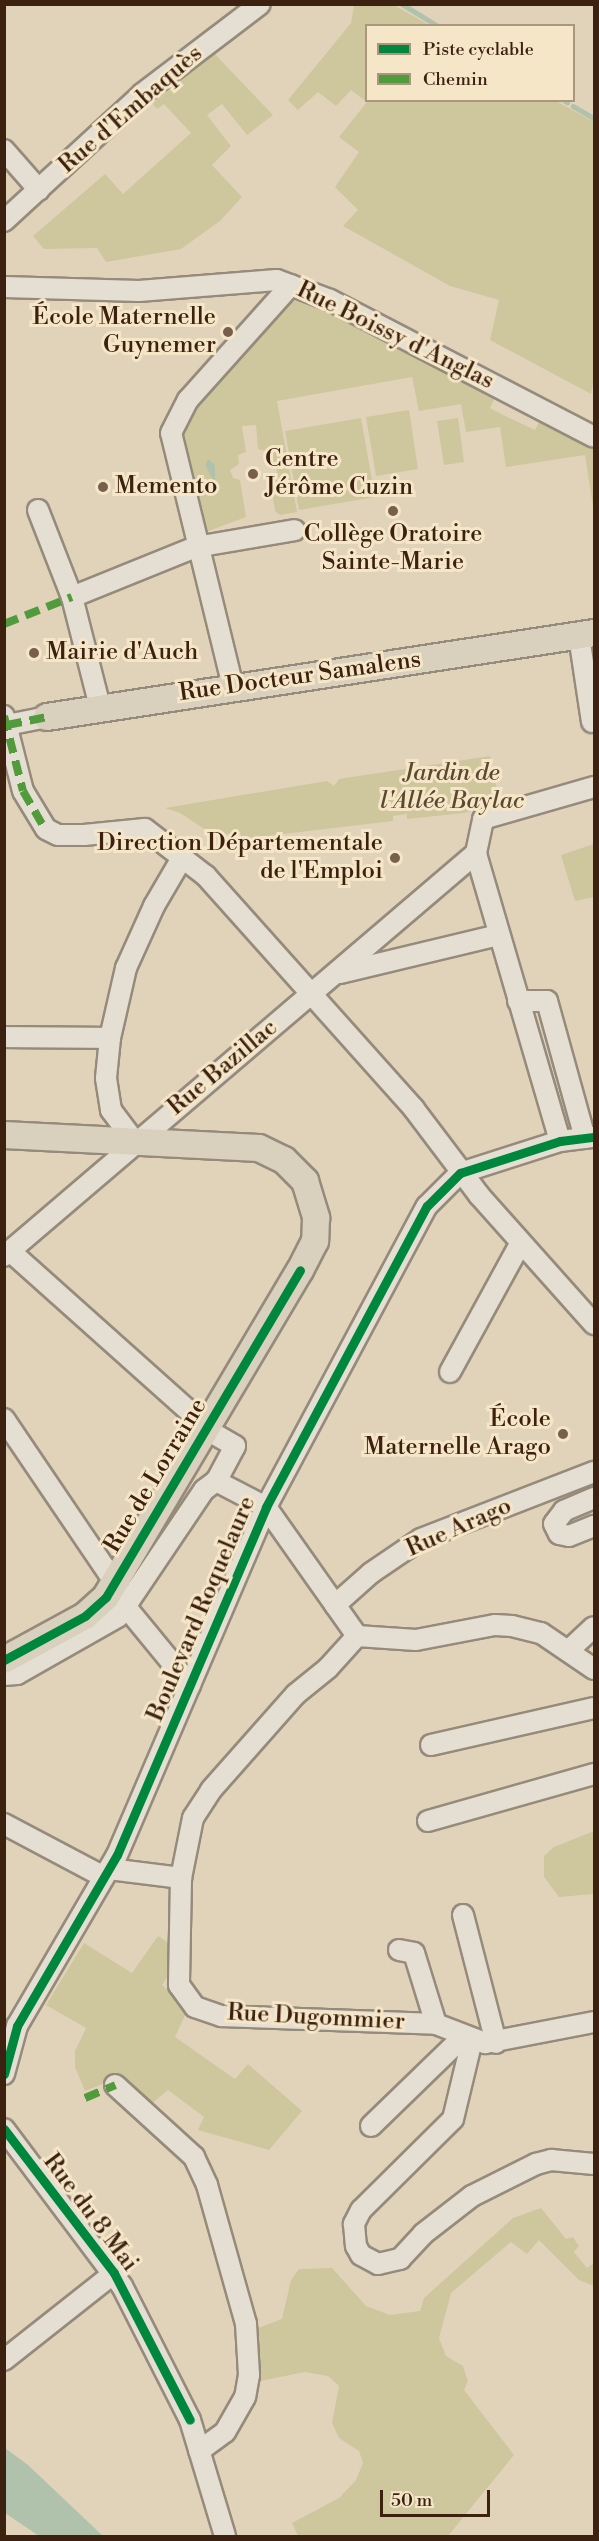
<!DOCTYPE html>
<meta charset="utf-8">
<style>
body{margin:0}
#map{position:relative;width:599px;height:2541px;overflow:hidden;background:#e1d3ba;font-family:"Libre Bodoni",serif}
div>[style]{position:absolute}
.green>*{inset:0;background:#cec79d}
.water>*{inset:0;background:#b0c2ab}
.stream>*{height:4.5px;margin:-2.25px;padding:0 2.25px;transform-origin:2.25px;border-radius:2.25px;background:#b0c2ab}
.roads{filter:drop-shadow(2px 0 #968b7b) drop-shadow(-2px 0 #968b7b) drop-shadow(0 2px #968b7b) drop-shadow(0 -2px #968b7b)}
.minor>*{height:20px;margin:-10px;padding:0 10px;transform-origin:10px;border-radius:10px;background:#e5dfd3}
.major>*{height:26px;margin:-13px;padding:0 13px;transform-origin:13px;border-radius:13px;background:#d9d0be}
.quiet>*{height:8px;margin-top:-4px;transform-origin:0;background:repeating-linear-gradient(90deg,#529b3c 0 15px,transparent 0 23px)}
.cycleway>*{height:9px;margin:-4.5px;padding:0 4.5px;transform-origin:4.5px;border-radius:4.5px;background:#00873e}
.dots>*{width:16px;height:16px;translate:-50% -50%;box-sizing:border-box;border:3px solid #f5e6c8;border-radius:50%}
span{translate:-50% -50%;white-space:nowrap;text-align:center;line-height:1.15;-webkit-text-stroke:6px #f5e6c8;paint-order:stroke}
.street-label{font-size:24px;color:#3c2110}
.poi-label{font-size:24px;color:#3c2110}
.right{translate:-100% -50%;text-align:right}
.left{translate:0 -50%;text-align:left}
.park-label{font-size:24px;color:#5c482e;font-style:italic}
.frame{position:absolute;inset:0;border:6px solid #3c2110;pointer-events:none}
.legend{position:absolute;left:365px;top:24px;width:210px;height:78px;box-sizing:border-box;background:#f5e6c8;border:2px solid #ab977e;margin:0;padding:8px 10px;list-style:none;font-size:18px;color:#3c2110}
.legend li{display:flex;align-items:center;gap:12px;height:30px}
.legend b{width:30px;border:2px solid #ab977e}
.scale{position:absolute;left:380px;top:2490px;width:110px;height:27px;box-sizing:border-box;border:3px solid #3c2110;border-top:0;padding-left:8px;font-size:18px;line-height:21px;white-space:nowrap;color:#3c2110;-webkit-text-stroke:4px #f5e6c8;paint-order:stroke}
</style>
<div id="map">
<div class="green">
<i style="clip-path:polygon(354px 5px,394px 5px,429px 25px,366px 26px,366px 100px,556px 101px,594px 122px,594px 378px,591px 394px,490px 340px,499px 300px,450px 286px,343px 226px,358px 210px,335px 187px,359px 152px,339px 137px,367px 102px,351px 90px,336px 106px,318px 92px,298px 110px,288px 100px,351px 23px)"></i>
<i style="clip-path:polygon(211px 50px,273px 115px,247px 135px,222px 104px,207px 115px,231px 146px,212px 165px,242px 197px,220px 221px,181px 249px,106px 262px,97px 248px,44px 249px,33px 236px,105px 174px,123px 194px,191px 133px,164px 104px,157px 109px,148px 99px)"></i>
<i style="clip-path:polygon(303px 298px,496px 396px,490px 408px,503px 415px,535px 430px,541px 418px,594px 445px,594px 513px,585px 455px,506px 467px,500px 427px,466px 432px,461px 404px,419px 411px,412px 377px,277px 401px,297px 512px,280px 515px,275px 511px,270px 477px,277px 472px,276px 465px,268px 460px,265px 451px,258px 449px,256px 425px,242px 426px,246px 452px,238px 455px,239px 464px,230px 470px,233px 478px,240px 480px,246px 517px,203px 533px,180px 432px,186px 416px,281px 306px)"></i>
<i style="clip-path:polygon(409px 410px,418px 469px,376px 476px,366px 417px)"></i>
<i style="clip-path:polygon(361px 418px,375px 497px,299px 510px,285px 431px)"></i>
<i style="clip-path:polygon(458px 418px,464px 462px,444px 465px,437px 421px)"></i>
<i style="clip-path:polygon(490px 756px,500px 804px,464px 813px,407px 819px,407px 814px,393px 816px,393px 821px,241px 839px,240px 832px,215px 836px,180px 813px,165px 808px,327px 781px,334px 786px,339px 779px)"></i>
<i style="clip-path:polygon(594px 844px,594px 897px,575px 901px,561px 855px)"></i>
<i style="clip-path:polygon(594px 1831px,594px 1894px,559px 1897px,544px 1877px,544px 1856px,554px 1847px)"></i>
<i style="clip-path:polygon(158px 1936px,172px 1945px,169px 1975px,162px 1985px,188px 2009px,175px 2037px,235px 2079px,248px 2064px,302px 2111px,269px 2150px,198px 2130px,204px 2117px,168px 2090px,149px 2106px,117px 2078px,85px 2091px,75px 2067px,75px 2051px,86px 2028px,46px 2005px,84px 1943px,132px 1973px)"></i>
<i style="clip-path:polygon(541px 2208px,566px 2239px,573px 2237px,579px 2246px,574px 2252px,587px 2268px,594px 2263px,594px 2286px,579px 2280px,539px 2240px,527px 2254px,511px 2242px,451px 2293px,439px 2338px,446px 2356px,463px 2366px,468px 2381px,464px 2390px,514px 2455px,448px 2536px,298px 2536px,292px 2523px,339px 2498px,356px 2480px,363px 2463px,359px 2451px,339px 2438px,332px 2423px,339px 2386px,328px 2376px,305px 2372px,255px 2382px,253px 2343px,258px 2328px,282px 2319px,291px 2280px,299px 2269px,332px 2268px,366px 2306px,390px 2315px,420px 2311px,424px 2298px,513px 2218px)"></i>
</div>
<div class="water">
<i style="clip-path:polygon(208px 459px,215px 465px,215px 483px,205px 465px)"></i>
<i style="clip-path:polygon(5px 2448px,28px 2465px,103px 2536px,39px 2536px,5px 2513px)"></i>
</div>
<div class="stream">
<i style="left:402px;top:4px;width:42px;rotate:31.4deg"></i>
<i style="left:564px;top:100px;width:4px;rotate:34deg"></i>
<i style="left:573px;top:106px;width:24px;rotate:30deg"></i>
</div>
<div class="roads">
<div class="minor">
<i style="left:4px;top:150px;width:53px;rotate:48.8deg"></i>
<i style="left:4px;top:221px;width:188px;rotate:-42.6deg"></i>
<i style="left:142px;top:94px;width:148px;rotate:-37.3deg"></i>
<i style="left:4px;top:287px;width:135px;rotate:1.7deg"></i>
<i style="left:139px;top:291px;width:138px;rotate:-4.6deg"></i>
<i style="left:277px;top:280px;width:57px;rotate:20.7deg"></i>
<i style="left:330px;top:300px;width:297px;rotate:27.4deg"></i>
<i style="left:38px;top:510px;width:93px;rotate:68.7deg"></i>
<i style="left:72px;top:597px;width:114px;rotate:75.7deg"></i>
<i style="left:72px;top:597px;width:134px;rotate:-22deg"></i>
<i style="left:196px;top:547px;width:100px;rotate:-9.7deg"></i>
<i style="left:579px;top:636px;width:87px;rotate:81.4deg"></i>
<i style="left:233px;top:687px;width:261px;rotate:-103.7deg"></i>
<i style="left:171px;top:433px;width:37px;rotate:-63deg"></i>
<i style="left:188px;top:400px;width:154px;rotate:-48.2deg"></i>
<i style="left:4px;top:716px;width:77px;rotate:75.8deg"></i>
<i style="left:23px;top:791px;width:44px;rotate:58.8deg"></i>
<i style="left:46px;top:829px;width:13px;rotate:27deg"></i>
<i style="left:58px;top:835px;width:26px"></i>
<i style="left:84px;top:835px;width:61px;rotate:-5.6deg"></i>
<i style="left:145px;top:829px;width:77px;rotate:37.6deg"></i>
<i style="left:206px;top:876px;width:312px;rotate:48.2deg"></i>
<i style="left:414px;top:1109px;width:108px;rotate:52.9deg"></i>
<i style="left:479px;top:1195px;width:173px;rotate:48.3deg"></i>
<i style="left:7px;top:725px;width:41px;rotate:-11.3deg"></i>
<i style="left:340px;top:973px;width:163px;rotate:-13.5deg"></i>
<i style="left:518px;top:1001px;width:29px"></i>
<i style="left:547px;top:1001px;width:142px;rotate:74.5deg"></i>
<i style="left:4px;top:1037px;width:106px;rotate:0.5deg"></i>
<i style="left:560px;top:1141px;width:300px;rotate:-106.3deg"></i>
<i style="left:476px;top:853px;width:35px;rotate:-78deg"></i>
<i style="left:483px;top:819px;width:116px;rotate:-16.1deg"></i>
<i style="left:135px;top:1142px;width:40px;rotate:-127deg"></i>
<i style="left:111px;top:1110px;width:32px;rotate:-99deg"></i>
<i style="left:106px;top:1078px;width:40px;rotate:-84.3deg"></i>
<i style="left:110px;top:1038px;width:72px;rotate:-77.1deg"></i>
<i style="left:126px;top:968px;width:68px;rotate:-65.7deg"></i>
<i style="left:154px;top:906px;width:56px;rotate:-59.7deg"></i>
<i style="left:10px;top:1251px;width:252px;rotate:41.8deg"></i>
<i style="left:4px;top:1256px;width:621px;rotate:-40.49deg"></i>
<i style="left:450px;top:1372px;width:146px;rotate:-61.3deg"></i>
<i style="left:4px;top:1419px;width:198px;rotate:55.9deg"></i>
<i style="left:216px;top:1435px;width:22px;rotate:30deg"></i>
<i style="left:235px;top:1446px;width:40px;rotate:118deg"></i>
<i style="left:594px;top:1498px;width:33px;rotate:157deg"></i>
<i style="left:564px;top:1511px;width:16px;rotate:128deg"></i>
<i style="left:554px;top:1524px;width:11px;rotate:63deg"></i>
<i style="left:559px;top:1534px;width:10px;rotate:11deg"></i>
<i style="left:569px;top:1536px;width:27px;rotate:-22deg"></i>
<i style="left:335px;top:1605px;width:48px;rotate:-41.6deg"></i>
<i style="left:371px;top:1573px;width:60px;rotate:-34.2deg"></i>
<i style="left:421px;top:1539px;width:186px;rotate:-21.2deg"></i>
<i style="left:126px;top:1607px;width:101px;rotate:50.6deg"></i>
<i style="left:357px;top:1636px;width:59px;rotate:3.9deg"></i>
<i style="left:416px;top:1640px;width:80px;rotate:-10.8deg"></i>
<i style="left:495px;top:1625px;width:17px;rotate:3deg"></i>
<i style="left:512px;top:1626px;width:30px;rotate:14deg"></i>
<i style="left:541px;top:1633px;width:64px;rotate:34.2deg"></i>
<i style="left:568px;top:1651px;width:35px;rotate:-43deg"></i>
<i style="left:4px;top:1675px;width:13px;rotate:-4deg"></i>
<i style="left:17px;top:1674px;width:117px;rotate:-29.6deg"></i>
<i style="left:119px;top:1616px;width:152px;rotate:-56deg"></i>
<i style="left:204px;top:1490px;width:15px;rotate:-37deg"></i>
<i style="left:216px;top:1481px;width:56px;rotate:27.5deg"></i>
<i style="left:266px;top:1507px;width:158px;rotate:54.8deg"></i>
<i style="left:431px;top:1745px;width:167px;rotate:-12.8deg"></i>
<i style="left:428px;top:1821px;width:173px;rotate:-15.8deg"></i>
<i style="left:4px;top:1824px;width:113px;rotate:27.9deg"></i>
<i style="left:109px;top:1869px;width:73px;rotate:7.1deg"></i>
<i style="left:181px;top:1878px;width:107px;rotate:91.1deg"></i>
<i style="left:179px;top:1985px;width:27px;rotate:54deg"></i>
<i style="left:195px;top:2007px;width:28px;rotate:19deg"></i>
<i style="left:221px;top:2016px;width:215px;rotate:2.1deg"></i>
<i style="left:436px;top:2024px;width:53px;rotate:21.2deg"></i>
<i style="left:485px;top:2043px;width:111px;rotate:-10.9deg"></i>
<i style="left:181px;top:1878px;width:61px;rotate:-78.7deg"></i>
<i style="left:193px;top:1818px;width:33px;rotate:-57deg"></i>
<i style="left:211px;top:1790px;width:128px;rotate:-48.5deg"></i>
<i style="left:296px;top:1694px;width:41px;rotate:-39.1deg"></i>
<i style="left:328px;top:1668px;width:43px;rotate:-47.8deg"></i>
<i style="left:463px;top:1915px;width:132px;rotate:75.5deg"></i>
<i style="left:399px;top:1950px;width:15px;rotate:11deg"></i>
<i style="left:414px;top:1953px;width:74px;rotate:72.8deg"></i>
<i style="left:472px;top:2040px;width:81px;rotate:103.5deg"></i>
<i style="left:453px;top:2119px;width:129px;rotate:135.3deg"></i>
<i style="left:361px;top:2210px;width:16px;rotate:117deg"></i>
<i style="left:354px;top:2224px;width:22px;rotate:85deg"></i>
<i style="left:356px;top:2246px;width:10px;rotate:61deg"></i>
<i style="left:361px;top:2255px;width:19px;rotate:28deg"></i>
<i style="left:378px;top:2264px;width:23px;rotate:-13deg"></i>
<i style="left:400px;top:2259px;width:34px;rotate:-47deg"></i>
<i style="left:423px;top:2234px;width:62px;rotate:-37.8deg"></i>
<i style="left:472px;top:2196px;width:72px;rotate:-26.6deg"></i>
<i style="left:536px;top:2164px;width:16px;rotate:-15deg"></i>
<i style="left:551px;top:2160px;width:43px;rotate:5.3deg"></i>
<i style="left:4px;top:2074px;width:50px;rotate:-74.8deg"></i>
<i style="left:17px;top:2026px;width:198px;rotate:-59.7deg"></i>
<i style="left:117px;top:1855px;width:379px;rotate:-66.8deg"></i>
<i style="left:266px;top:1507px;width:341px;rotate:-61.9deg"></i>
<i style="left:427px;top:1206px;width:47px;rotate:-45deg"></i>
<i style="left:460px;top:1173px;width:105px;rotate:-17.7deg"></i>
<i style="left:560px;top:1141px;width:34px;rotate:-7deg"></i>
<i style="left:115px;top:2085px;width:107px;rotate:42.3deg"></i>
<i style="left:194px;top:2157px;width:31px;rotate:65deg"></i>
<i style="left:207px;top:2185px;width:144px;rotate:74.3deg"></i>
<i style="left:246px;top:2324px;width:51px;rotate:86.6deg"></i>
<i style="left:249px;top:2375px;width:22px;rotate:100deg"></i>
<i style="left:245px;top:2397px;width:40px;rotate:119.7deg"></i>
<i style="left:225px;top:2432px;width:32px;rotate:144deg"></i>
<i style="left:371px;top:2126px;width:128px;rotate:-44.1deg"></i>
<i style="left:4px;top:2129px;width:196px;rotate:53.1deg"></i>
<i style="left:122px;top:2286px;width:150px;rotate:63.1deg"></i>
<i style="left:190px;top:2420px;width:121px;rotate:73.2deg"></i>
<i style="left:4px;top:2360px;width:140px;rotate:-38.3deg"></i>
</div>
<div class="major">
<i style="left:47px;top:717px;width:553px;rotate:-8.73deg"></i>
<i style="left:4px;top:1135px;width:255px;rotate:2.9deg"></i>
<i style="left:259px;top:1148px;width:28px;rotate:26deg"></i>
<i style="left:284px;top:1160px;width:30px;rotate:45deg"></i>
<i style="left:305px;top:1181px;width:39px;rotate:73deg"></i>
<i style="left:316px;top:1218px;width:23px;rotate:92deg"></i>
<i style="left:315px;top:1241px;width:33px;rotate:117deg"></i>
<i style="left:300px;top:1270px;width:380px;rotate:120.7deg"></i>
<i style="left:106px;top:1597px;width:28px;rotate:138deg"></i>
<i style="left:85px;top:1616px;width:92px;rotate:151.5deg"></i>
</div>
</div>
<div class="quiet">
<i style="left:4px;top:624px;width:73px;rotate:-21.7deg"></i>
<i style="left:4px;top:716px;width:77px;rotate:75.8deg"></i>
<i style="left:23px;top:791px;width:39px;rotate:60deg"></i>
<i style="left:7px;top:725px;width:41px;rotate:-11.3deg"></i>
<i style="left:85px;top:2098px;width:33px;rotate:-23deg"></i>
</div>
<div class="cycleway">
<i style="left:4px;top:1660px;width:92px;rotate:-28.5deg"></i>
<i style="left:85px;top:1616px;width:28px;rotate:-42deg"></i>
<i style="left:106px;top:1597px;width:380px;rotate:-59.3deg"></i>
<i style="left:4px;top:2074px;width:50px;rotate:-74.8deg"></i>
<i style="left:17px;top:2026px;width:198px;rotate:-59.7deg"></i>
<i style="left:117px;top:1855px;width:379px;rotate:-66.8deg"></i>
<i style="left:266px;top:1507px;width:341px;rotate:-61.9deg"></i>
<i style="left:427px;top:1206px;width:47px;rotate:-45deg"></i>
<i style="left:460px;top:1173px;width:105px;rotate:-17.7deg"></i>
<i style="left:560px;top:1141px;width:34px;rotate:-7deg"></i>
<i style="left:4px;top:2129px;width:181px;rotate:52.6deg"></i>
<i style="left:114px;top:2273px;width:165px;rotate:62.7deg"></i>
</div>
<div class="dots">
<i style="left:228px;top:332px;background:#765f4c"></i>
<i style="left:253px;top:474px;background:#765f4c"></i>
<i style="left:103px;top:487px;background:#765f4c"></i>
<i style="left:393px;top:511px;background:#765f4c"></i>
<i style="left:34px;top:653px;background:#765f4c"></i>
<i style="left:395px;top:858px;background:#765f4c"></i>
<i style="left:563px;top:1434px;background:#765f4c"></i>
</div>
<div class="street-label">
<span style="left:131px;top:110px;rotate:-41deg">Rue d'Embaquès</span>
<span style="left:395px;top:336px;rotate:26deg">Rue Boissy d'Anglas</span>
<span style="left:300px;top:677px;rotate:-8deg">Rue Docteur Samalens</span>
<span style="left:223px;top:1068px;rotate:-40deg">Rue Bazillac</span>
<span style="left:156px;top:1476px;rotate:-59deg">Rue de Lorraine</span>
<span style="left:459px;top:1528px;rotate:-24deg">Rue Arago</span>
<span style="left:202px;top:1609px;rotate:-67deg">Boulevard Roquelaure</span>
<span style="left:316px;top:2018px;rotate:3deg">Rue Dugommier</span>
<span style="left:90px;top:2213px;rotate:53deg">Rue du 8 Mai</span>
</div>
<div class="poi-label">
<span class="right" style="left:216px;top:332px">École Maternelle<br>Guynemer</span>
<span class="left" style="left:265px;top:474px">Centre<br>Jérôme Cuzin</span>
<span class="left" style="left:115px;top:487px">Memento</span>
<span style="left:393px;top:549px">Collège Oratoire<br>Sainte-Marie</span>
<span class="left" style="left:46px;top:653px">Mairie d'Auch</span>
<span class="right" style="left:383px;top:858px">Direction Départementale<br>de l'Emploi</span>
<span class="right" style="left:551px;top:1434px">École<br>Maternelle Arago</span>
</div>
<div class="park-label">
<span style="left:452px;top:788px">Jardin de<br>l'Allée Baylac</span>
</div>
<div class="frame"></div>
<ul class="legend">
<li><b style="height:8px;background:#00873e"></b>Piste cyclable</li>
<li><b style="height:8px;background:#529b3c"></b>Chemin</li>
</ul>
<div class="scale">50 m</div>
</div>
